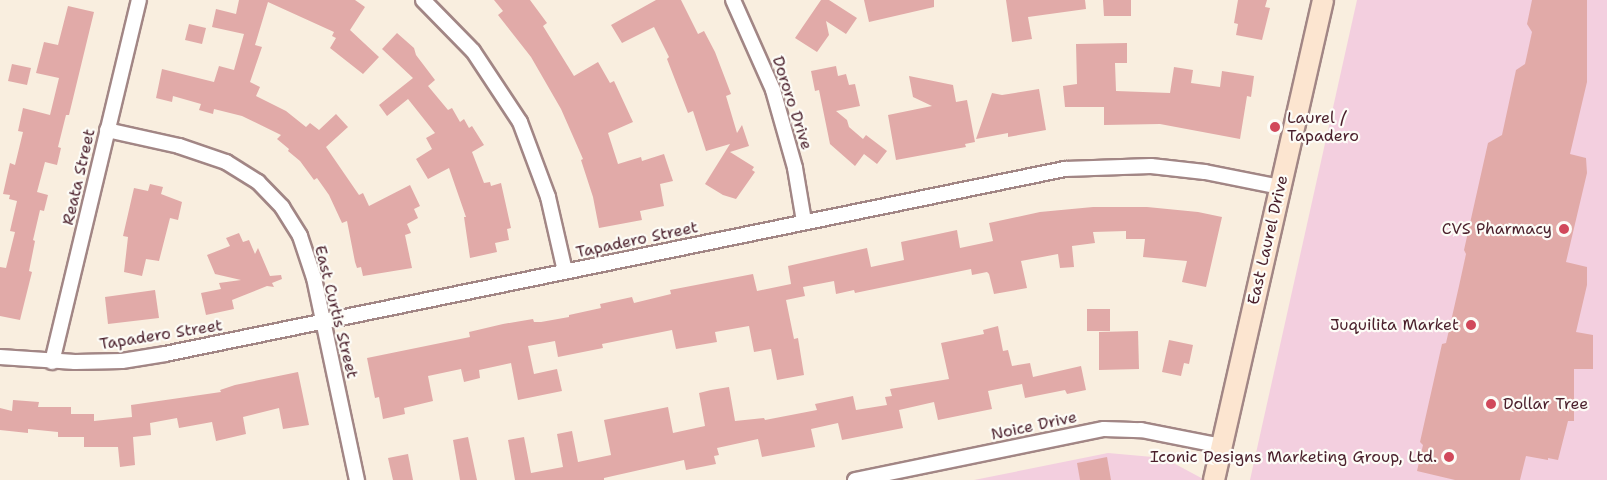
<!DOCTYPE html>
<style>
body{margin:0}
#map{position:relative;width:1607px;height:480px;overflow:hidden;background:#f9eedf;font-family:"Shantell Sans",sans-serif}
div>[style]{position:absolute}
.built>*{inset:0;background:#f3cfdf}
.building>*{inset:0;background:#e1aaa8}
.roads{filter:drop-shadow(2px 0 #a28685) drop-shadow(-2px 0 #a28685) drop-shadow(0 2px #a28685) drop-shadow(0 -2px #a28685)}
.minor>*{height:14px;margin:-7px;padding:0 7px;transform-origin:7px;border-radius:7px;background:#fff}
.secondary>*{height:20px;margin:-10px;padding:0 10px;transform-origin:10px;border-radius:10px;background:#fce5d0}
.dots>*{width:16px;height:16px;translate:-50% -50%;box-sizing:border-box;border:3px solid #fdfcf7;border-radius:50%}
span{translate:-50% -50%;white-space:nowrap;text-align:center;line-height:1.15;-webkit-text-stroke:4.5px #fdfcf7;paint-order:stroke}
.street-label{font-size:16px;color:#4a1f2b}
.poi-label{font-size:16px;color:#4a1f2b}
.left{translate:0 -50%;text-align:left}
.right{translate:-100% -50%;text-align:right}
</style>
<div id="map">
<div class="built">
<i style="clip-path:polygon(1357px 0,1607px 0,1607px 480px,1250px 480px)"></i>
<i style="clip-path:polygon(1108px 453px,1164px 458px,1205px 480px,974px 480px)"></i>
</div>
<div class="building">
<i style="clip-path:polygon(239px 0,355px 0,365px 7px,350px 30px,379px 57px,363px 74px,330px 48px,336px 38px,332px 36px,334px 32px,268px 2px,255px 45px,262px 47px,250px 82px,260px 87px,256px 96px,286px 111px,306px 127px,310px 123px,319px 130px,336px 114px,348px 127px,326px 147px,359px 195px,363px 193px,369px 206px,410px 185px,420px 206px,414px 209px,418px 218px,407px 224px,411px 233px,405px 235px,412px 268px,363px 276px,361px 267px,357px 268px,355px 262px,347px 221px,342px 223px,329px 195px,317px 178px,314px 180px,300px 161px,288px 151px,289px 149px,277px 139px,281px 135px,242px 116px,214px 109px,213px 114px,199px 110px,201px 104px,173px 96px,172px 102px,156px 98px,162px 69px,214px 82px,219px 66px,234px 70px,244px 34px,212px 27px,216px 9px,236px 14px)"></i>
<i style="clip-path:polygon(494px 0,530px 0,547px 23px,543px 26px,574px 76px,598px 62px,610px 83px,614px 81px,633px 122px,608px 133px,618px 164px,641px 157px,642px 161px,664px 154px,673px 181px,660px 184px,664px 206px,640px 211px,642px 220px,599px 228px,593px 197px,581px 160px,583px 159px,561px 109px,531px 57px,498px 15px,503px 11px)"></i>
<i style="clip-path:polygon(656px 0,681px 0,698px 34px,704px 31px,715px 52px,731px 94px,726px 96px,737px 133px,742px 125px,749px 146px,730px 152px,754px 167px,752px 170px,755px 172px,736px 199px,723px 195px,705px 184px,730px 144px,706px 151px,693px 111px,688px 113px,667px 59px,669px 57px,654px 27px,622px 43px,611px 25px)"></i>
<i style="clip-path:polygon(821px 0,829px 0,857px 18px,846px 34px,826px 21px,829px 35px,817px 52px,795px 38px)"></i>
<i style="clip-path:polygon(864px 0,934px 0,934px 7px,869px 22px)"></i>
<i style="clip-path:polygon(1006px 0,1085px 0,1086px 9px,1028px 17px,1032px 39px,1012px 42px)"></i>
<i style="clip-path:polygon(1103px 0,1131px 0,1131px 16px,1104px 16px)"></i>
<i style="clip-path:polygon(1238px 0,1267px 0,1265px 7px,1270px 8px,1262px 40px,1236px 35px,1238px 24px,1234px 23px)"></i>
<i style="clip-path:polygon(1532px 0,1587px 0,1587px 82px,1570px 154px,1586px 158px,1587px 173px,1566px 262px,1587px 267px,1587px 285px,1576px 332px,1593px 335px,1593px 369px,1574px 369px,1574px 421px,1568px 421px,1558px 460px,1548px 458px,1548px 460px,1526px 456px,1520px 480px,1455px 480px,1417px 471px,1423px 445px,1420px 442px,1442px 344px,1446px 343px,1459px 286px,1466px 254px,1464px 250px,1488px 143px,1502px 135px,1516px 70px,1525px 64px,1532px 32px,1527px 24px)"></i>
<i style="clip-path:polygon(68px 6px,94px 12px,69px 115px,66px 115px,58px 147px,61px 148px,57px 165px,45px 162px,37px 192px,48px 195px,44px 211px,40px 210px,33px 240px,35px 241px,29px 271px,32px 272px,20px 320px,0 316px,0 267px,6px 268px,15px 232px,10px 231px,17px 201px,9px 199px,10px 195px,3px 194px,10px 163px,15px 165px,23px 132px,18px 131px,23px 108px,50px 115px,59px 78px,36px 73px,44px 42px,58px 45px)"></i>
<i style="clip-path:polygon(189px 24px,206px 28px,202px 44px,185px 40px)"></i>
<i style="clip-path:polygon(397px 33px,414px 48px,416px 55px,435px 80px,428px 86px,448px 110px,452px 108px,460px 122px,464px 119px,469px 128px,472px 126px,484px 145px,472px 152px,484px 183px,490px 182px,491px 186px,501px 183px,511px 228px,507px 229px,509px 240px,495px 243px,497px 252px,470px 258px,464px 217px,466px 217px,449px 168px,428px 179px,416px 159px,432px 149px,426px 138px,435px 133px,408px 99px,387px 116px,379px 105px,413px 78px,382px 49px)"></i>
<i style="clip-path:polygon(1127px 43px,1127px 63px,1115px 63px,1116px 91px,1170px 93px,1174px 67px,1193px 70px,1191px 83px,1220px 87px,1222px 71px,1254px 76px,1251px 97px,1247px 96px,1240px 139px,1160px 124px,1104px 125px,1104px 107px,1065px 107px,1063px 86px,1077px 84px,1076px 44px)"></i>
<i style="clip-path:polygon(12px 64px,31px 68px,27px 85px,8px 81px)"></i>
<i style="clip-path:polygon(836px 66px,838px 76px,846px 74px,849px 85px,855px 84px,860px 106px,836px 111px,847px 120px,849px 127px,863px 139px,866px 135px,887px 151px,877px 164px,864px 154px,855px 166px,830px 144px,819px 90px,815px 91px,811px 71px)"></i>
<i style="clip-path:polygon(909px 76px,953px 85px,956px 102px,967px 100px,975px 142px,965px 144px,966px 147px,896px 160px,888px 115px,932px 106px,913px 97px)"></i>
<i style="clip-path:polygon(1039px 89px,1046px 130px,1008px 137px,1008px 133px,976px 139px,992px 93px,1002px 95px)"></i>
<i style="clip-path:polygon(150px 184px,163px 187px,161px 194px,182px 202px,178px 220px,170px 218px,159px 261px,146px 259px,142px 276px,124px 272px,128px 237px,123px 236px,134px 188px,148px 191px)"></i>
<i style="clip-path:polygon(1093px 207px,1147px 207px,1198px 212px,1222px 217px,1206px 287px,1182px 282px,1187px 261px,1143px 257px,1145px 239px,1126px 239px,1126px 231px,1093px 232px,1095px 243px,1072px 246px,1074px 267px,1060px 268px,1058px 254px,1021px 261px,1027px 288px,994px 294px,989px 274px,987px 272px,972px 275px,971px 269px,855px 293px,854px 290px,836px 294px,834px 281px,803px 287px,805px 296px,786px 300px,794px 339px,798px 338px,804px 375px,777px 380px,771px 349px,754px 352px,749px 326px,715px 332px,717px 342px,676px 349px,672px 330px,602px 344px,603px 348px,558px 357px,555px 341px,528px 346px,534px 374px,557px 369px,562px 391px,518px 400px,511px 363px,479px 370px,480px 378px,464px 382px,461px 369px,428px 376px,433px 401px,404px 408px,405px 414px,383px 419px,379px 397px,375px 398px,367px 358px,470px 337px,469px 332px,503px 324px,533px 319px,534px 322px,541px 322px,569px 317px,569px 315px,601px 308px,600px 304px,632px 297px,634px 303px,671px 294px,670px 290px,753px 274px,757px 291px,791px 284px,788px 266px,867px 248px,871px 267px,904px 260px,901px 242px,957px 230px,960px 248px,993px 241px,989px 223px,1040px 212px)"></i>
<i style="clip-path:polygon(239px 233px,243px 242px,249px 240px,255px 254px,258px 248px,270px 276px,281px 275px,282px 279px,272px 283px,274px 287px,267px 286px,232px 300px,234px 309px,206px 315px,201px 293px,221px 289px,219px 283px,241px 280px,215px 274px,207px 255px,230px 246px,226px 238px)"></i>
<i style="clip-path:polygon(155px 290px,159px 318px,108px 324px,105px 297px)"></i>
<i style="clip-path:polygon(1087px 309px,1110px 309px,1110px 331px,1087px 331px)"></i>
<i style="clip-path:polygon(998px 326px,1003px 351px,1008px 350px,1012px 366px,1030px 363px,1033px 377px,1081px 366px,1086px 390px,1067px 394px,1065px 390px,1025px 398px,1022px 384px,988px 391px,992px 409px,938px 420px,934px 402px,899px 410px,903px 428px,842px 440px,838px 423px,811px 429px,815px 447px,762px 457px,758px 439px,717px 448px,719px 455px,714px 456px,716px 464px,686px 470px,684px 460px,604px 478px,604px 480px,515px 480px,508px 440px,524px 437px,531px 473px,563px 467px,557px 434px,572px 431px,578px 462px,611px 455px,604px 420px,668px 407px,673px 433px,705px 426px,699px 393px,711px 390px,729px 387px,735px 421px,764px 418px,765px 420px,817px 410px,815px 404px,853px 396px,856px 410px,887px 405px,885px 397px,892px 396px,890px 389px,949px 379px,941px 343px,984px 334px,983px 330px)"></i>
<i style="clip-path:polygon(1138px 331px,1139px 369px,1099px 370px,1099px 332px)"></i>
<i style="clip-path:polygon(1169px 340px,1193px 345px,1189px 364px,1184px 363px,1181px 376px,1162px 372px)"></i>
<i style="clip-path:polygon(298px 372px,309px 425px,283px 429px,279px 408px,243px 417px,246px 434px,216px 441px,212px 422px,179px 428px,177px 418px,150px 423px,151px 435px,133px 437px,135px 465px,120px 467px,118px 447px,84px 447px,84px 437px,58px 437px,58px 432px,28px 429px,28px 433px,0 430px,0 408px,12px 411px,13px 400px,39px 402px,38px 407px,71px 407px,71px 414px,94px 414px,94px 421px,132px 417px,131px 405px,221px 392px,220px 390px,235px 385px)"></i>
<i style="clip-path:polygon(468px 437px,477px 480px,460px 480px,453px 440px)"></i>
<i style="clip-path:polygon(408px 454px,413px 480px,393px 480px,388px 458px)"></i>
<i style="clip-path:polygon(1107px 457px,1111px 480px,1080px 480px,1077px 463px)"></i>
</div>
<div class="roads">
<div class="minor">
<i style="left:423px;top:0;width:71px;rotate:45.6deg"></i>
<i style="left:473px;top:51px;width:85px;rotate:56.5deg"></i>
<i style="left:520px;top:122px;width:80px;rotate:69.5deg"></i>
<i style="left:548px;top:197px;width:76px;rotate:77.1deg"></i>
<i style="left:733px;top:0;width:98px;rotate:66deg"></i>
<i style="left:773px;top:90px;width:81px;rotate:74.2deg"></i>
<i style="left:795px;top:168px;width:54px;rotate:80.4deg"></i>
<i style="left:107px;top:130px;width:74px;rotate:12.5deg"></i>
<i style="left:179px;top:146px;width:50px;rotate:18.8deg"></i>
<i style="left:226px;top:162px;width:38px;rotate:32deg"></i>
<i style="left:258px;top:182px;width:35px;rotate:46deg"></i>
<i style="left:282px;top:207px;width:34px;rotate:58deg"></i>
<i style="left:300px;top:236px;width:44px;rotate:71.6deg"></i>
<i style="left:314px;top:278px;width:207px;rotate:78deg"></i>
<i style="left:0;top:357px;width:75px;rotate:3.8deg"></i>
<i style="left:75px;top:362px;width:47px;rotate:-1.2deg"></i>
<i style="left:122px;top:361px;width:44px;rotate:-9.2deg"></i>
<i style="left:165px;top:354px;width:919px;rotate:-11.62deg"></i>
<i style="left:1065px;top:169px;width:86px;rotate:-2deg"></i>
<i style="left:1151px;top:166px;width:54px;rotate:6.3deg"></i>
<i style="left:1205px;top:172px;width:76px;rotate:11.3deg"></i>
<i style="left:52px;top:362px;width:372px;rotate:-76.5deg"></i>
<i style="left:855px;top:480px;width:254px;rotate:-11.6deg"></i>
<i style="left:1104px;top:429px;width:37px;rotate:2deg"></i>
<i style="left:1141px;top:430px;width:83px;rotate:11.2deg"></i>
</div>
<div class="secondary">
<i style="left:1214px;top:480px;width:492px;rotate:-77.2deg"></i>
</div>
</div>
<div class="dots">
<i style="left:1275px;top:127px;background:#d1495b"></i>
<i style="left:1564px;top:229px;background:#d1495b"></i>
<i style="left:1471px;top:325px;background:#d1495b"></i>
<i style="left:1491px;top:404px;background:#d1495b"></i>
<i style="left:1449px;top:457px;background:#d1495b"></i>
</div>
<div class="street-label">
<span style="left:792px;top:103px;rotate:72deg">Dororo Drive</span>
<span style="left:79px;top:177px;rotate:-77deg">Reata Street</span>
<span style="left:637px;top:240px;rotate:-12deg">Tapadero Street</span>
<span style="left:1268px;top:240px;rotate:-77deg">East Laurel Drive</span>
<span style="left:336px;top:312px;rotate:76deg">East Curtis Street</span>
<span style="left:161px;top:335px;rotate:-9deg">Tapadero Street</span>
<span style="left:1034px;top:426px;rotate:-12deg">Noice Drive</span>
</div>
<div class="poi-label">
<span class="left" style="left:1287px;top:127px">Laurel /<br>Tapadero</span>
<span class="right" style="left:1552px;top:229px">CVS Pharmacy</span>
<span class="right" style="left:1459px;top:325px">Juquilita Market</span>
<span class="left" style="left:1503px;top:404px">Dollar Tree</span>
<span class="right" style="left:1437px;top:457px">Iconic Designs Marketing Group, Ltd.</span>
</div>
</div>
